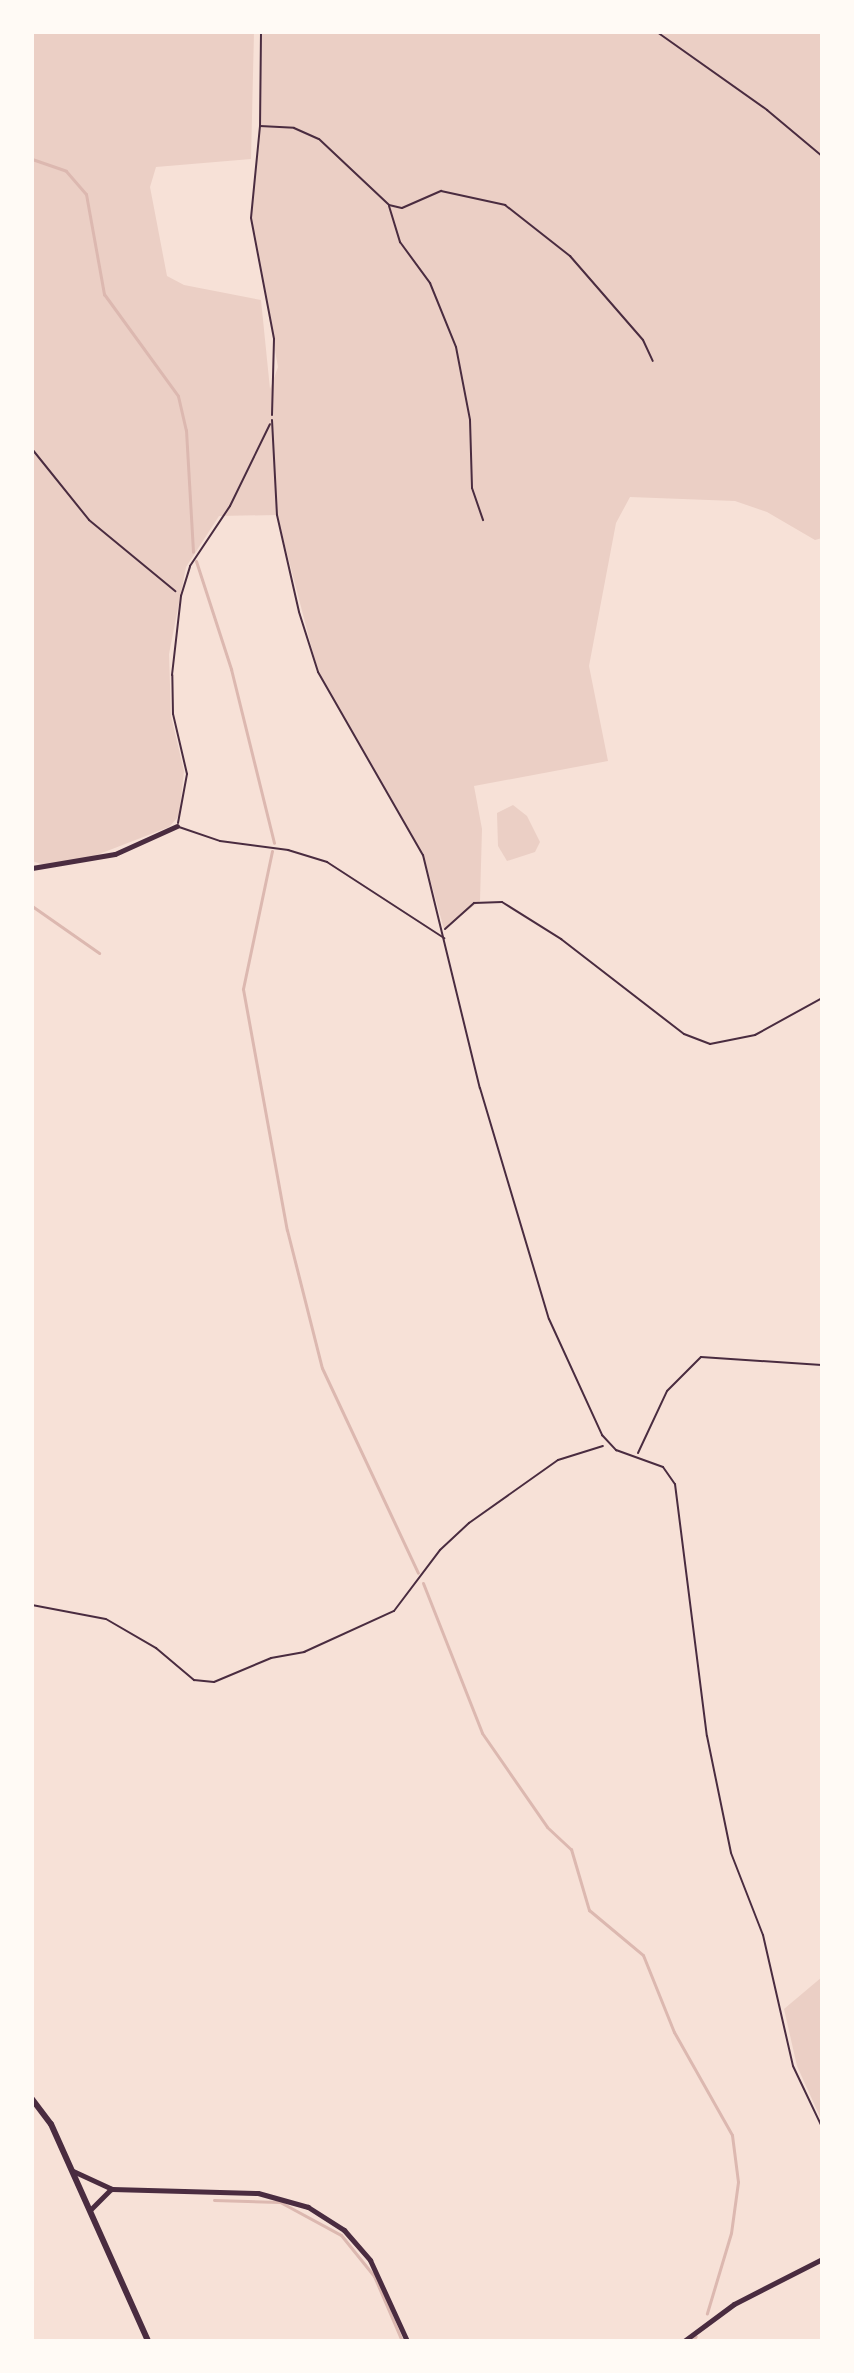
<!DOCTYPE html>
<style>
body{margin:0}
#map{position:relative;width:854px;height:2373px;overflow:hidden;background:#f7e1d7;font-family:"Public Sans",sans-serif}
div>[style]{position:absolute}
.green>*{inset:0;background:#ebcfc5}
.stream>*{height:3px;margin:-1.5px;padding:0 1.5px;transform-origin:1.5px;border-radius:1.5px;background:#dcb8b0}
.path>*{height:2px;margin:-1px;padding:0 1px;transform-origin:1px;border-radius:1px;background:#4a2c40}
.service>*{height:2px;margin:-1px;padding:0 1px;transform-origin:1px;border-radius:1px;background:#4a2c40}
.minor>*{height:5px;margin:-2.5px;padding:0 2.5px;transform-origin:2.5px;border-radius:2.5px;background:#4a2c40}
.tertiary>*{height:6px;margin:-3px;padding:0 3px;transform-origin:3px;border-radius:3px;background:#4a2c40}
span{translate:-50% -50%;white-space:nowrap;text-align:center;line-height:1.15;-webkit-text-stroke:7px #fffaf5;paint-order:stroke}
.frame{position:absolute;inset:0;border:34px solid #fffaf5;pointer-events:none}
</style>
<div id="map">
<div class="green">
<i style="clip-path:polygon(32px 32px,254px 32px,251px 159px,156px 167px,150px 187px,167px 276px,184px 285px,261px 300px,270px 389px,278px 367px,251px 218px,260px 126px,261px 32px,822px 32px,822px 538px,815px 540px,767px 512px,735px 501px,630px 497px,616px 523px,589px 666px,608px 761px,474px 786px,482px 829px,480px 901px,444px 929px,423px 854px,318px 672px,277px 515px,219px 516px,186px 567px,169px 654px,171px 716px,184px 771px,179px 816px,169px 827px,89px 858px,48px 866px,32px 861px)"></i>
<i style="clip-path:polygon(513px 805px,527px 816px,540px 842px,535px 852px,507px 861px,498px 846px,497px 813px)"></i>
<i style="clip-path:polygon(822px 1977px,822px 2118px,821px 2119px,797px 2066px,784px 2009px)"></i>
</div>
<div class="stream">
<i style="left:32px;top:159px;width:36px;rotate:19deg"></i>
<i style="left:66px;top:171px;width:30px;rotate:49deg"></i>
<i style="left:86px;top:194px;width:102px;rotate:79.8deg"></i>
<i style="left:104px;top:294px;width:126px;rotate:54deg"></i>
<i style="left:178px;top:396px;width:35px;rotate:77deg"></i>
<i style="left:186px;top:430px;width:122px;rotate:86.7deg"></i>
<i style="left:196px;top:561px;width:114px;rotate:72deg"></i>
<i style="left:231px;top:669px;width:179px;rotate:76.1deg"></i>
<i style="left:272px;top:851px;width:141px;rotate:101.9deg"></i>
<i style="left:243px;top:989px;width:245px;rotate:79.7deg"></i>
<i style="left:287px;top:1230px;width:142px;rotate:75.8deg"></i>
<i style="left:322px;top:1368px;width:226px;rotate:64.9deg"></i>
<i style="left:32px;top:906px;width:82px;rotate:35deg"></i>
<i style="left:423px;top:1583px;width:161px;rotate:68.5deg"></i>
<i style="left:482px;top:1733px;width:114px;rotate:55.3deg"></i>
<i style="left:547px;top:1827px;width:33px;rotate:43deg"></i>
<i style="left:571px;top:1849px;width:64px;rotate:73.6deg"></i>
<i style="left:589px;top:1910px;width:70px;rotate:39.8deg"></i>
<i style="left:643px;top:1955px;width:83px;rotate:68.1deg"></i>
<i style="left:674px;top:2032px;width:118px;rotate:60.6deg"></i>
<i style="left:732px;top:2135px;width:47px;rotate:82.7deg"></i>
<i style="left:738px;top:2182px;width:51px;rotate:97.8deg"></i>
<i style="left:731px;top:2233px;width:84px;rotate:106.7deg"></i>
<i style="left:214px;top:2200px;width:66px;rotate:1.7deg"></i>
<i style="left:280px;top:2202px;width:69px;rotate:28.4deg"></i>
<i style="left:341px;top:2235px;width:53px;rotate:51.2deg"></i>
<i style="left:374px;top:2276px;width:71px;rotate:66.7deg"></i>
<i style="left:692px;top:2341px;width:6px;rotate:-51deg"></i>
</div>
<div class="path">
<i style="left:261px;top:32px;width:94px;rotate:90.6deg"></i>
<i style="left:260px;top:126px;width:92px;rotate:95.6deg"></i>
<i style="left:251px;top:218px;width:123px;rotate:79.2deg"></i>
<i style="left:274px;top:339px;width:76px;rotate:91.5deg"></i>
<i style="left:657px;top:32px;width:135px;rotate:35.3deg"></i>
<i style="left:767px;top:110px;width:72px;rotate:39.9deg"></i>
<i style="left:260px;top:126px;width:34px;rotate:3deg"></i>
<i style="left:294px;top:128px;width:27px;rotate:24deg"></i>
<i style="left:319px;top:139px;width:96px;rotate:43.3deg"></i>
<i style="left:389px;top:205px;width:13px;rotate:13deg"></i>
<i style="left:402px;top:208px;width:43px;rotate:-23.6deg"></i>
<i style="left:441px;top:191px;width:66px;rotate:12.3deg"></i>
<i style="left:505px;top:205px;width:83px;rotate:38.1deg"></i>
<i style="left:570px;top:256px;width:111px;rotate:49deg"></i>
<i style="left:643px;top:340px;width:23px;rotate:65deg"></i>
<i style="left:389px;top:206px;width:38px;rotate:73deg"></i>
<i style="left:400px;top:242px;width:51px;rotate:53.8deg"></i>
<i style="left:430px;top:283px;width:69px;rotate:67.9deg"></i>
<i style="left:456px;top:347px;width:74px;rotate:79.1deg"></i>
<i style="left:470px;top:420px;width:68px;rotate:88.3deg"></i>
<i style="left:472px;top:488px;width:34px;rotate:71deg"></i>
<i style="left:32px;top:449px;width:91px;rotate:51.2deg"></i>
<i style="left:89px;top:520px;width:112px;rotate:39.5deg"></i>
<i style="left:638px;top:1453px;width:68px;rotate:-64.9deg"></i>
<i style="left:667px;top:1391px;width:48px;rotate:-45deg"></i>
<i style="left:701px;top:1357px;width:121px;rotate:3.8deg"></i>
<i style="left:32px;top:1605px;width:75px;rotate:10.7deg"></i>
<i style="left:106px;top:1619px;width:58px;rotate:30.1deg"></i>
<i style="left:156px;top:1648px;width:50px;rotate:40.1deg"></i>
<i style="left:194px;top:1680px;width:20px;rotate:6deg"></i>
<i style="left:214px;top:1682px;width:62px;rotate:-22.8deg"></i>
<i style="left:271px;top:1658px;width:34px;rotate:-10deg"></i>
<i style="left:304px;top:1652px;width:99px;rotate:-24.5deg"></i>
<i style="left:394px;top:1611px;width:76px;rotate:-53deg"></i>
<i style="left:440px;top:1550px;width:40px;rotate:-43deg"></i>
<i style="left:469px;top:1523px;width:109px;rotate:-35.3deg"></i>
<i style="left:558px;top:1460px;width:47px;rotate:-17.3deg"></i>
</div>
<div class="service">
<i style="left:272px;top:420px;width:95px;rotate:87deg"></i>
<i style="left:277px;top:515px;width:99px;rotate:77.2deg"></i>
<i style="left:299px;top:612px;width:63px;rotate:72.4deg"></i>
<i style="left:318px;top:672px;width:211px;rotate:60.2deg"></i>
<i style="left:423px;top:855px;width:240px;rotate:76.3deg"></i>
<i style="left:480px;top:1088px;width:241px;rotate:73.4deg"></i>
<i style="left:549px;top:1319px;width:128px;rotate:65.4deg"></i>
<i style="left:602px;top:1435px;width:21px;rotate:47deg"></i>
<i style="left:616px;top:1450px;width:50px;rotate:19.9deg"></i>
<i style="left:663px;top:1467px;width:21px;rotate:55deg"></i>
<i style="left:675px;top:1484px;width:254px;rotate:82.8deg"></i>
<i style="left:707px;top:1736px;width:119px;rotate:78.4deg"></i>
<i style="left:731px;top:1853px;width:88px;rotate:68.7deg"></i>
<i style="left:763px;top:1935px;width:134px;rotate:77.1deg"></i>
<i style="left:793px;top:2066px;width:68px;rotate:64.6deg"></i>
<i style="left:178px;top:823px;width:50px;rotate:-79.6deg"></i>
<i style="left:187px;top:774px;width:62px;rotate:-103.1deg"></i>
<i style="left:173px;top:714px;width:39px;rotate:-91deg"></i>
<i style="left:172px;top:675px;width:80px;rotate:-83.5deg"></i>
<i style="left:181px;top:596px;width:31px;rotate:-73deg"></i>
<i style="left:190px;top:566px;width:72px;rotate:-56.3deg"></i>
<i style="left:230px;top:506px;width:91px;rotate:-64deg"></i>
<i style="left:179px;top:827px;width:43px;rotate:18.9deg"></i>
<i style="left:220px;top:841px;width:69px;rotate:7.5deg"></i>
<i style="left:288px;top:850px;width:41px;rotate:17.1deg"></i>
<i style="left:327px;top:862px;width:140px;rotate:33deg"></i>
<i style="left:445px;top:929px;width:39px;rotate:-42deg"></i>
<i style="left:474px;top:903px;width:28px;rotate:-2deg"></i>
<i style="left:502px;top:902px;width:70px;rotate:32.1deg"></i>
<i style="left:561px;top:939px;width:155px;rotate:37.7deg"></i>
<i style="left:684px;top:1034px;width:28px;rotate:21deg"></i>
<i style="left:710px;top:1044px;width:46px;rotate:-11.3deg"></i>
<i style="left:755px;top:1035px;width:77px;rotate:-28.9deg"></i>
</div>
<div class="minor">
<i style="left:32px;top:868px;width:84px;rotate:-9.6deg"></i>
<i style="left:115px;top:854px;width:68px;rotate:-24.3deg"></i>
<i style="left:73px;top:2171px;width:43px;rotate:24.8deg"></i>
<i style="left:112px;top:2189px;width:146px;rotate:1.6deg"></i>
<i style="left:258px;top:2193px;width:52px;rotate:15.6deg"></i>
<i style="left:308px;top:2207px;width:43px;rotate:32.6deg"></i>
<i style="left:344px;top:2230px;width:40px;rotate:49deg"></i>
<i style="left:370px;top:2260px;width:89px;rotate:65.4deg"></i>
<i style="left:90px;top:2210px;width:30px;rotate:-45deg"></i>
<i style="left:684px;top:2341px;width:62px;rotate:-36.5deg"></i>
<i style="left:734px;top:2304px;width:99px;rotate:-27.1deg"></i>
</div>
<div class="tertiary">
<i style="left:32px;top:2099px;width:31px;rotate:53deg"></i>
<i style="left:51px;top:2124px;width:238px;rotate:65.9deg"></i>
</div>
<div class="frame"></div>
</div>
